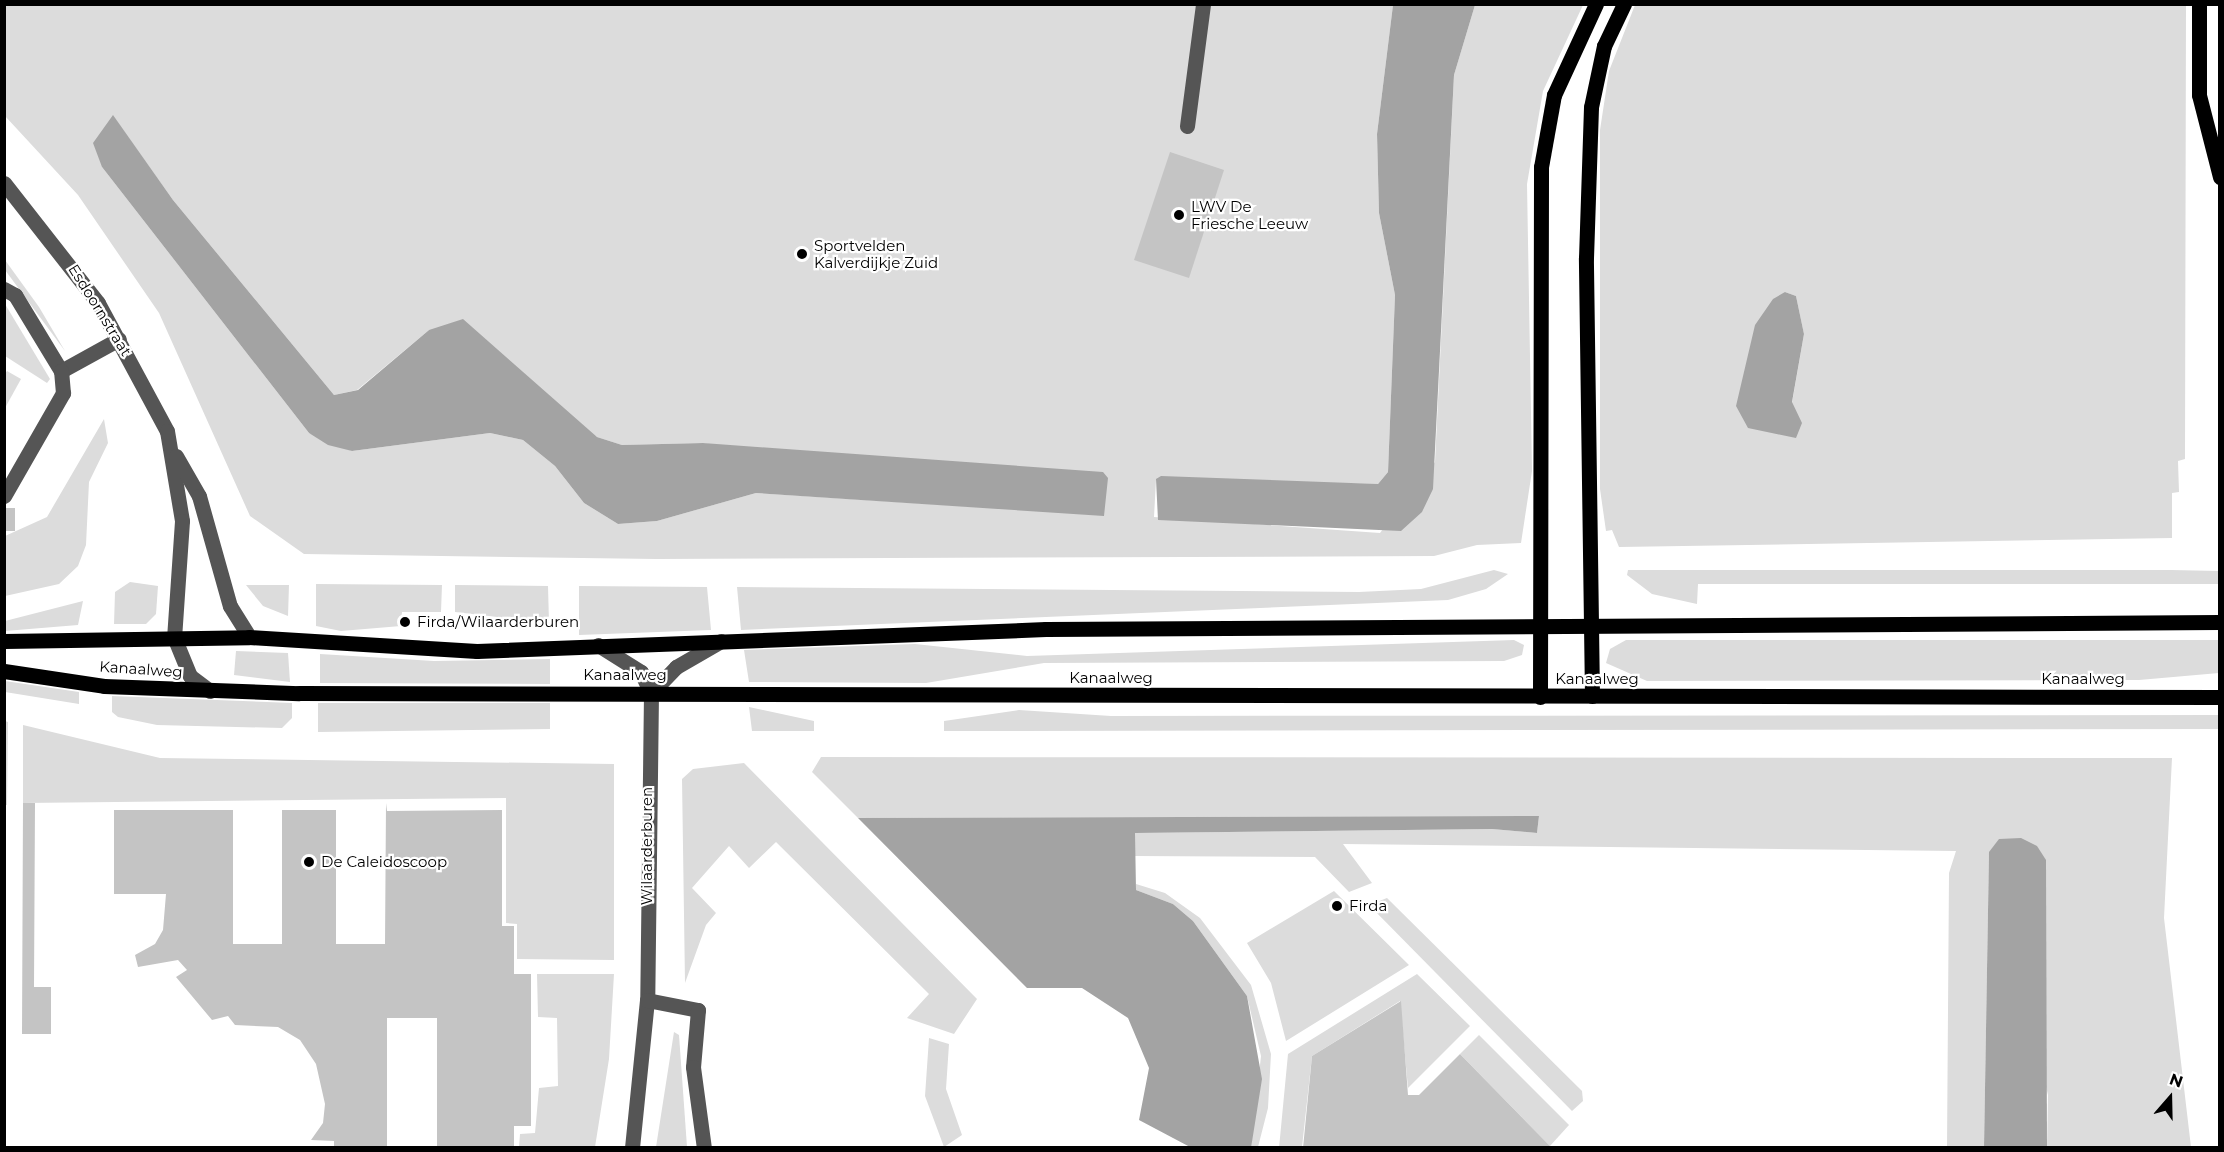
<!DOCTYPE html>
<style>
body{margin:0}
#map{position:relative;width:2224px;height:1152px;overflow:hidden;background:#fff;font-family:Montserrat,sans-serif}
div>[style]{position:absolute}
.green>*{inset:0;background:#dcdcdc}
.water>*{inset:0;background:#a3a3a3}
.building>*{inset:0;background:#c4c4c4}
.minor>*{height:15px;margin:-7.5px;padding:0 7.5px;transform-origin:7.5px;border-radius:7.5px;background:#555}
.major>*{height:15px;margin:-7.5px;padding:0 7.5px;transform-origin:7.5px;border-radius:7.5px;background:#000}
.dots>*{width:16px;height:16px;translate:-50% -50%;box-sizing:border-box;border:3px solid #fff;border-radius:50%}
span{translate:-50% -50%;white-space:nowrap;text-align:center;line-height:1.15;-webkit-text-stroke:4.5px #fff;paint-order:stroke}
.poi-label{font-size:15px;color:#000}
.left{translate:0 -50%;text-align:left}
.street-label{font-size:15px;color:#000}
.frame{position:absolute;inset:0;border:6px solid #000;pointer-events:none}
.north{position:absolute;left:2140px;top:1068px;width:60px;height:60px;-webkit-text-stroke:4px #fff;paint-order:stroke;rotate:20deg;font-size:16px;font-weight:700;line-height:24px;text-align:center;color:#000}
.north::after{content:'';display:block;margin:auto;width:21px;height:27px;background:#000;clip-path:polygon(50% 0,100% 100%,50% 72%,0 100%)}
</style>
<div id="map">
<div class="green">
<i style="clip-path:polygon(evenodd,4px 5px,1393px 5px,1377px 134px,1379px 213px,1395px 295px,1388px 472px,1378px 484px,1156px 480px,1154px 517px,1380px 533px,1435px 462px,1454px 75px,1475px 5px,1583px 5px,1543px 91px,1527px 184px,1532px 471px,1521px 543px,1477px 545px,1434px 556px,657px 559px,304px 554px,250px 516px,159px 313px,78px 195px,5px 116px,4px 5px,113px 116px,173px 200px,334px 395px,357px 390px,429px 330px,597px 437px,622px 445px,703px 443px,1104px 515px,756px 493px,657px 521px,618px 524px,584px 503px,555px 466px,523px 440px,490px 433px,352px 451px,309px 433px,102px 167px,113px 116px)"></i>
<i style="clip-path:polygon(evenodd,1635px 5px,2186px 5px,2185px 459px,2178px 461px,2179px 492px,2172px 493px,2172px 538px,1619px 547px,1612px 530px,1606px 531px,1600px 489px,1600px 130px,1609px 71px,1635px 5px,1785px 292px,1796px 296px,1804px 334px,1792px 403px,1785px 292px)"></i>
<i style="clip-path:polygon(5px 260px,39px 307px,65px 351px,5px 270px)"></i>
<i style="clip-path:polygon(5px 304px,50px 379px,47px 383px,5px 356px)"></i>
<i style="clip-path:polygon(7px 371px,21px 379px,5px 408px,5px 374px)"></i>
<i style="clip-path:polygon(104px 419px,108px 443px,89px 482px,86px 545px,78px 566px,59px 584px,5px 596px,5px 536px,47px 517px)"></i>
<i style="clip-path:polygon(1494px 570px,1508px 574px,1486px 589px,1448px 600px,741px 630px,737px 587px,1359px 592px,1421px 589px)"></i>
<i style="clip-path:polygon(1628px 570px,2171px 570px,2219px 571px,2220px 584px,1698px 584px,1697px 604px,1652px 594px,1627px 575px)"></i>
<i style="clip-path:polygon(130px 582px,158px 586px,156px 614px,146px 624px,114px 624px,115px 592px)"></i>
<i style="clip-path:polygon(316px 584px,442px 585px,441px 612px,402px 612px,401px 626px,341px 631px,316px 626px)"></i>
<i style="clip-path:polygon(246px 585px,289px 585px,288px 616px,263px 606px)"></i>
<i style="clip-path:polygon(455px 585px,548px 586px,549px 623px,455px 612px)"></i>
<i style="clip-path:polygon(579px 586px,707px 587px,711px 630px,579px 635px)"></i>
<i style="clip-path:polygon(83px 601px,78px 625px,5px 631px,5px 621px)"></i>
<i style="clip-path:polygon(1514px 640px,1524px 645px,1522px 655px,1504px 661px,1044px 663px,926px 683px,749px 682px,744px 650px,915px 644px,1027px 656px)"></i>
<i style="clip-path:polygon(1626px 640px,2219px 640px,2219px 673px,2139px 680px,1647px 681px,1606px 663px,1610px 649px)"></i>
<i style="clip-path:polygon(236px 651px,288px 653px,290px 682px,234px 675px)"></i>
<i style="clip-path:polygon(320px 654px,434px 661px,550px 659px,550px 684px,320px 683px)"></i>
<i style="clip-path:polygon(5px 681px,79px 692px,79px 704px,5px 692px)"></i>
<i style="clip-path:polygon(112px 696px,292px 703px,292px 718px,282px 728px,157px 725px,118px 717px,112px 712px)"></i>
<i style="clip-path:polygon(318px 703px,550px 703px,550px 729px,318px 732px)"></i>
<i style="clip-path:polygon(749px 707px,814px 721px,814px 731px,752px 731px)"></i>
<i style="clip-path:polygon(1019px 710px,1111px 716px,2219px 715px,2220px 729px,944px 731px,944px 721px)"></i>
<i style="clip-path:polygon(5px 721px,8px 722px,7px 805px,4px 805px)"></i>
<i style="clip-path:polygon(23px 725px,160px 758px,614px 764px,614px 960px,517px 959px,517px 924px,506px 923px,506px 798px,23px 803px)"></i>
<i style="clip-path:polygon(821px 757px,2172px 758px,2164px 918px,2191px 1147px,2047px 1147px,2048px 1095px,1989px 852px,1984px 1147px,1947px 1147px,1949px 873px,1956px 851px,1343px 844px,1372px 883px,1349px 892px,1315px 857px,1135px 856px,1135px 833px,1492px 829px,1537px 833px,1539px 816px,858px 818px,812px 772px)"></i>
<i style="clip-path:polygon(744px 763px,977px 999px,954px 1034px,907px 1018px,929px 994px,776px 842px,749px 868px,729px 846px,692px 888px,716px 913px,706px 925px,685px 983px,682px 779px,693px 769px)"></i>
<i style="clip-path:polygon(1136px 884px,1165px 893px,1200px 918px,1251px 985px,1271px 1054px,1268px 1108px,1258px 1147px,1251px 1147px,1261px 1056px,1247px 996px,1193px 921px,1173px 904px,1136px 890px)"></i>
<i style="clip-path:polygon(1334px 891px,1409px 965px,1286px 1041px,1271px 983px,1247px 943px)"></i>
<i style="clip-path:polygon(1387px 898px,1582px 1091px,1583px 1101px,1572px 1111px,1369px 905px)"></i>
<i style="clip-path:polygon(537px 974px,614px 974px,609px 1059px,595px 1147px,519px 1147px,520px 1134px,535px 1133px,539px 1088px,558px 1086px,557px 1018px,538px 1017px)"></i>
<i style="clip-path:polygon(1417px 974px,1470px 1026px,1408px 1088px,1400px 1001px,1312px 1056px,1302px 1147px,1279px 1148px,1288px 1054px)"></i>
<i style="clip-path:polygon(674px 1032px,679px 1035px,687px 1147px,656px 1147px)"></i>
<i style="clip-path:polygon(1479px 1035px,1569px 1125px,1550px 1146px,1460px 1054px)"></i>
<i style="clip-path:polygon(929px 1038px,949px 1044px,946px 1089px,962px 1135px,944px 1147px,925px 1096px)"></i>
</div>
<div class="water">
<i style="clip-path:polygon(1393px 5px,1475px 5px,1454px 75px,1433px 489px,1422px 512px,1401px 531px,1158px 520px,1156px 479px,1161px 476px,1378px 484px,1388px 472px,1395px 295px,1379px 213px,1377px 134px)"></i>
<i style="clip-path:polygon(113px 115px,173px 200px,334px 395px,358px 390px,429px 330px,463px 319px,597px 437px,622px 445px,703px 443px,1103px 472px,1108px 478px,1104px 516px,756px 493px,657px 521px,618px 524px,584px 503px,555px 466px,523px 440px,490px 433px,352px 451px,328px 445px,309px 433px,102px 167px,93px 143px)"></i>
<i style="clip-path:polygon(1785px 292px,1796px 296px,1804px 334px,1792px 402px,1802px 423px,1796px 438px,1748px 428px,1736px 406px,1755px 325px,1773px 299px)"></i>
<i style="clip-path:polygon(1539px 816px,1537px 833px,1492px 829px,1135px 833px,1136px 890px,1173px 904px,1193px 921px,1247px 996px,1262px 1079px,1251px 1148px,1190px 1147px,1139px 1120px,1149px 1068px,1128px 1018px,1082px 988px,1027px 988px,858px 818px)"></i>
<i style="clip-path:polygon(2021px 838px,2037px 846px,2046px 860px,2047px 1147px,1984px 1147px,1989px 852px,1999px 839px)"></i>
</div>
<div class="building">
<i style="clip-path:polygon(1170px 152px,1224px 170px,1189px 278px,1134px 260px)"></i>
<i style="clip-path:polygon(4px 508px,15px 508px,15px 531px,4px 531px)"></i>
<i style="clip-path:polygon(23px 803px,35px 803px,34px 987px,51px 987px,51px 1034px,22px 1034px)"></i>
<i style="clip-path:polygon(386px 803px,387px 811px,502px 810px,502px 926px,514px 926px,514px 974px,531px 974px,531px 1126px,514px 1126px,514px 1147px,437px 1146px,437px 1018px,387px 1018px,387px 1146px,334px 1146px,334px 1141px,311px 1140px,323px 1123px,325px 1104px,316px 1064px,300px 1040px,278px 1027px,235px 1025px,228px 1016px,212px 1020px,176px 977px,187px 970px,178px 960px,138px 967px,135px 955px,155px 944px,163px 930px,166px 894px,114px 894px,114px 810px,233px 810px,233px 944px,282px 944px,282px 810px,336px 810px,336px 944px,385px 944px)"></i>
<i style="clip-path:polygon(1401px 1001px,1408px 1095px,1419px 1095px,1460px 1054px,1550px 1146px,1303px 1148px,1312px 1056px)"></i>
</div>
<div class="minor">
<i style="left:1187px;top:126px;width:123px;rotate:-82.5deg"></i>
<i style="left:4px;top:183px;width:152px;rotate:51.9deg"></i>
<i style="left:98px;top:303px;width:145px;rotate:61.7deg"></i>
<i style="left:167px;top:431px;width:91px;rotate:80.5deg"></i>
<i style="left:182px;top:521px;width:116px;rotate:93.9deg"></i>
<i style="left:174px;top:637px;width:42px;rotate:67.7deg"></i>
<i style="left:190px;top:676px;width:25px;rotate:37deg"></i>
<i style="left:4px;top:289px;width:13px;rotate:29deg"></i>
<i style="left:15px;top:295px;width:89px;rotate:58.8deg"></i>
<i style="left:61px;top:371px;width:66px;rotate:-28.9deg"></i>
<i style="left:176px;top:456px;width:46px;rotate:60.1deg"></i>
<i style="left:199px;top:496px;width:114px;rotate:74.3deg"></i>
<i style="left:230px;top:606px;width:36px;rotate:58deg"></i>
<i style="left:4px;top:496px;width:119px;rotate:-60.2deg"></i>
<i style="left:63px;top:393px;width:22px;rotate:-95deg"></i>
<i style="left:598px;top:645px;width:51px;rotate:32.1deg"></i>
<i style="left:641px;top:672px;width:23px;rotate:65deg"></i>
<i style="left:651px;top:693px;width:307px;rotate:90.7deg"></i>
<i style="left:647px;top:1000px;width:149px;rotate:95.8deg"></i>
<i style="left:651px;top:693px;width:36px;rotate:-46deg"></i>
<i style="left:676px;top:667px;width:52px;rotate:-30deg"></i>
<i style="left:647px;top:1000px;width:52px;rotate:11.1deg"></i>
<i style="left:698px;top:1010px;width:57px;rotate:95deg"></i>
<i style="left:693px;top:1067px;width:82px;rotate:82.3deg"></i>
</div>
<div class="major">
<i style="left:2199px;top:4px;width:91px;rotate:90deg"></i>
<i style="left:2199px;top:95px;width:85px;rotate:75.6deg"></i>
<i style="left:4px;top:641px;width:245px;rotate:-0.9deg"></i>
<i style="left:249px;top:637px;width:228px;rotate:3.5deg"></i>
<i style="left:477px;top:651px;width:569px;rotate:-2.21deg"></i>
<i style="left:1046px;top:629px;width:1174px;rotate:-0.34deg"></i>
<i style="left:4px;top:671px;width:101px;rotate:8.5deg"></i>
<i style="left:104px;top:686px;width:195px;rotate:2.1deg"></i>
<i style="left:299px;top:693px;width:1921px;rotate:0.12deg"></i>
<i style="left:1592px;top:696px;width:438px;rotate:-90.8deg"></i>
<i style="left:1586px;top:258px;width:151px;rotate:-88.1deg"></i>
<i style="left:1591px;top:107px;width:62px;rotate:-78deg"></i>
<i style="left:1604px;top:46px;width:47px;rotate:-64.5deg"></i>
<i style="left:1540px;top:697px;width:530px;rotate:-89.89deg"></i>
<i style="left:1541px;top:167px;width:73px;rotate:-79.8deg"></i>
<i style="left:1554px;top:95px;width:100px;rotate:-65.2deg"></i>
</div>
<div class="dots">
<i style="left:1179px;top:215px;background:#000"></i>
<i style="left:802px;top:254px;background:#000"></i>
<i style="left:405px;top:622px;background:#000"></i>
<i style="left:309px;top:862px;background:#000"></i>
<i style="left:1337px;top:906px;background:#000"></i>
</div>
<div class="poi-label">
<span class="left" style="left:1191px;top:215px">LWV De<br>Friesche Leeuw</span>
<span class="left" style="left:814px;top:254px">Sportvelden<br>Kalverdijkje Zuid</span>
<span class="left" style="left:417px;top:622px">Firda/Wilaarderburen</span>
<span class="left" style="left:321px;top:862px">De Caleidoscoop</span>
<span class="left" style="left:1349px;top:906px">Firda</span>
</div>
<div class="street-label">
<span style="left:100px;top:310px;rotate:58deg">Esdoornstraat</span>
<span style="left:141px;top:669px;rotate:4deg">Kanaalweg</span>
<span style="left:625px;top:675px">Kanaalweg</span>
<span style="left:1111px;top:678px">Kanaalweg</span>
<span style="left:1597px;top:679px">Kanaalweg</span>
<span style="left:2083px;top:679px">Kanaalweg</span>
<span style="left:647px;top:846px;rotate:-90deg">Wilaarderburen</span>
</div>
<div class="frame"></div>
<div class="north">N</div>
</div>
